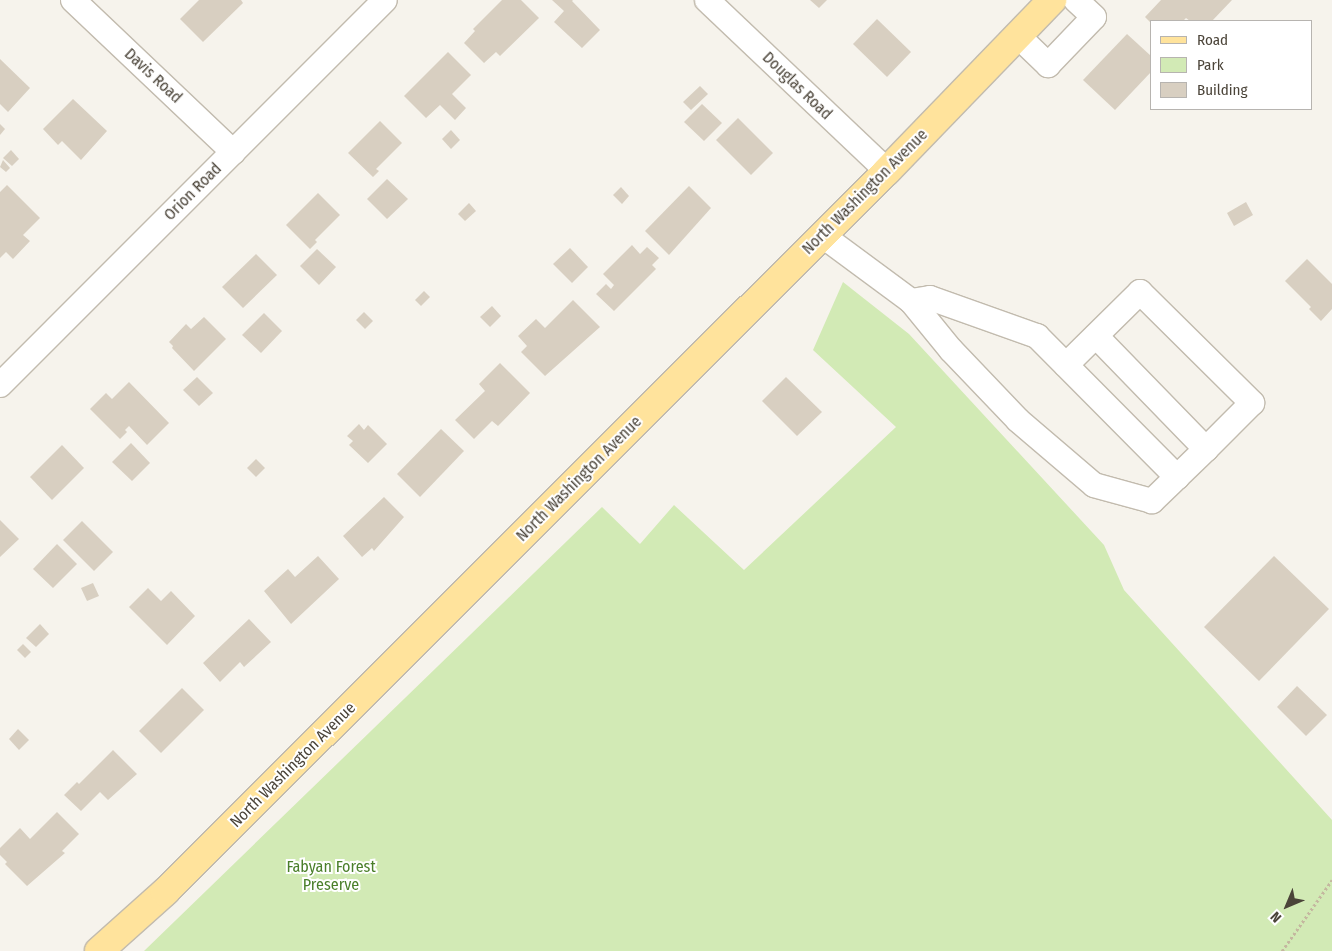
<!DOCTYPE html>
<style>
body{margin:0}
#map{position:relative;width:1332px;height:951px;overflow:hidden;background:#f6f3ec;font-family:"Fira Sans Condensed",sans-serif}
div>[style]{position:absolute}
.green>*{inset:0;background:#d2eab5}
.building>*{inset:0;background:#d8cfc1}
.path>*{height:3px;margin-top:-1.5px;transform-origin:0;background:repeating-linear-gradient(90deg,#c4b79f 0 2.5px,transparent 0 5px)}
.roads{filter:drop-shadow(1px 0 #c2bbae) drop-shadow(-1px 0 #c2bbae) drop-shadow(0 1px #c2bbae) drop-shadow(0 -1px #c2bbae)}
.minor>*{height:24px;margin:-12px;padding:0 12px;transform-origin:12px;border-radius:12px;background:#fff}
.major>*{height:28px;margin:-14px;padding:0 14px;transform-origin:14px;border-radius:14px;background:#ffe39c}
span{translate:-50% -50%;white-space:nowrap;text-align:center;line-height:1.15;-webkit-text-stroke:4px #fff;paint-order:stroke}
.street-label{font-size:16px;color:#4b4439}
.park-label{font-size:16px;color:#4a7f2a}
.legend{position:absolute;left:1150px;top:20px;width:162px;height:90px;box-sizing:border-box;background:#fff;border:1px solid #b7b4b0;margin:0;padding:6px 9px;list-style:none;font-size:15px;color:#4b4439}
.legend li{display:flex;align-items:center;gap:10px;height:25px}
.legend b{width:25px;border:1px solid #b7b4b0}
.north{position:absolute;left:1262px;top:881px;width:50px;height:50px;-webkit-text-stroke:4px #fff;paint-order:stroke;rotate:225deg;font-size:14px;font-weight:700;line-height:20px;text-align:center;color:#4b4439}
.north::after{content:'';display:block;margin:auto;width:18px;height:22px;background:#4b4439;clip-path:polygon(50% 0,100% 100%,50% 72%,0 100%)}
</style>
<div id="map">
<div class="green">
<i style="clip-path:polygon(843px 282px,909px 334px,1104px 545px,1124px 590px,1332px 820px,1332px 951px,144px 951px,602px 507px,640px 544px,674px 505px,744px 570px,896px 427px,813px 350px)"></i>
</div>
<div class="building">
<i style="clip-path:polygon(199px 0,241px 0,243px 3px,203px 42px,180px 19px)"></i>
<i style="clip-path:polygon(502px 0,521px 0,539px 18px,500px 56px,496px 52px,484px 63px,464px 43px,475px 31px,473px 29px)"></i>
<i style="clip-path:polygon(552px 0,573px 0,572px 1px,600px 30px,582px 48px,554px 22px,564px 11px)"></i>
<i style="clip-path:polygon(810px 0,827px 0,819px 8px)"></i>
<i style="clip-path:polygon(1161px 0,1232px 0,1212px 21px,1190px 21px,1186px 18px,1183px 21px,1151px 23px,1145px 17px)"></i>
<i style="clip-path:polygon(877px 19px,911px 52px,887px 77px,853px 44px)"></i>
<i style="clip-path:polygon(1127px 34px,1151px 56px,1151px 72px,1115px 110px,1083px 80px)"></i>
<i style="clip-path:polygon(448px 52px,471px 75px,452px 94px,466px 108px,455px 120px,440px 105px,426px 118px,404px 96px)"></i>
<i style="clip-path:polygon(0 59px,30px 88px,8px 112px,0 104px)"></i>
<i style="clip-path:polygon(700px 86px,708px 94px,691px 110px,683px 102px)"></i>
<i style="clip-path:polygon(73px 99px,107px 131px,81px 160px,62px 141px,58px 145px,43px 129px)"></i>
<i style="clip-path:polygon(702px 104px,722px 123px,704px 141px,684px 122px)"></i>
<i style="clip-path:polygon(738px 118px,773px 153px,751px 175px,716px 140px)"></i>
<i style="clip-path:polygon(380px 121px,402px 143px,376px 169px,379px 171px,373px 177px,348px 153px)"></i>
<i style="clip-path:polygon(0 124px,5px 129px,0 135px)"></i>
<i style="clip-path:polygon(451px 130px,460px 140px,451px 149px,442px 139px)"></i>
<i style="clip-path:polygon(11px 150px,19px 159px,12px 166px,3px 158px)"></i>
<i style="clip-path:polygon(3px 160px,10px 168px,6px 172px,0 167px)"></i>
<i style="clip-path:polygon(387px 179px,408px 199px,387px 219px,367px 199px)"></i>
<i style="clip-path:polygon(7px 185px,40px 218px,23px 235px,30px 241px,13px 259px,6px 252px,0 258px,0 192px)"></i>
<i style="clip-path:polygon(689px 186px,711px 208px,669px 255px,645px 231px)"></i>
<i style="clip-path:polygon(621px 187px,629px 196px,622px 204px,613px 195px)"></i>
<i style="clip-path:polygon(318px 193px,340px 215px,315px 240px,317px 242px,310px 249px,286px 225px)"></i>
<i style="clip-path:polygon(1246px 202px,1253px 215px,1234px 226px,1227px 213px)"></i>
<i style="clip-path:polygon(469px 203px,476px 211px,465px 221px,458px 214px)"></i>
<i style="clip-path:polygon(632px 245px,640px 254px,647px 247px,659px 258px,652px 265px,656px 269px,614px 311px,596px 294px,606px 284px,611px 289px,614px 285px,603px 274px)"></i>
<i style="clip-path:polygon(570px 248px,588px 267px,572px 283px,553px 264px)"></i>
<i style="clip-path:polygon(317px 249px,336px 267px,319px 285px,300px 266px)"></i>
<i style="clip-path:polygon(256px 254px,277px 275px,243px 308px,222px 287px)"></i>
<i style="clip-path:polygon(1307px 259px,1332px 284px,1332px 309px,1321px 321px,1309px 309px,1311px 307px,1285px 281px)"></i>
<i style="clip-path:polygon(424px 291px,430px 297px,421px 306px,415px 300px)"></i>
<i style="clip-path:polygon(573px 300px,600px 327px,545px 376px,521px 352px,527px 346px,518px 336px,536px 319px,545px 328px)"></i>
<i style="clip-path:polygon(492px 306px,501px 316px,490px 327px,480px 317px)"></i>
<i style="clip-path:polygon(364px 312px,373px 321px,365px 329px,356px 320px)"></i>
<i style="clip-path:polygon(264px 313px,282px 331px,261px 353px,242px 335px)"></i>
<i style="clip-path:polygon(204px 317px,226px 339px,194px 371px,172px 348px,173px 346px,169px 342px,186px 324px,191px 329px)"></i>
<i style="clip-path:polygon(500px 363px,530px 393px,498px 426px,492px 421px,474px 439px,455px 420px,485px 391px,479px 384px)"></i>
<i style="clip-path:polygon(197px 377px,213px 393px,199px 406px,183px 390px)"></i>
<i style="clip-path:polygon(786px 377px,822px 412px,797px 436px,762px 401px)"></i>
<i style="clip-path:polygon(129px 382px,169px 423px,147px 445px,129px 426px,125px 430px,127px 432px,120px 439px,90px 409px,106px 393px,112px 399px)"></i>
<i style="clip-path:polygon(359px 424px,364px 430px,368px 425px,387px 444px,368px 463px,349px 445px,353px 441px,347px 436px)"></i>
<i style="clip-path:polygon(441px 429px,464px 451px,420px 497px,397px 474px)"></i>
<i style="clip-path:polygon(131px 443px,150px 463px,132px 481px,112px 462px)"></i>
<i style="clip-path:polygon(62px 445px,84px 468px,52px 500px,30px 477px)"></i>
<i style="clip-path:polygon(256px 459px,265px 468px,256px 477px,247px 468px)"></i>
<i style="clip-path:polygon(384px 497px,404px 517px,374px 551px,372px 548px,362px 557px,343px 536px)"></i>
<i style="clip-path:polygon(0 520px,19px 539px,0 557px)"></i>
<i style="clip-path:polygon(82px 521px,113px 552px,94px 571px,63px 540px)"></i>
<i style="clip-path:polygon(57px 544px,77px 564px,53px 588px,33px 569px)"></i>
<i style="clip-path:polygon(318px 556px,339px 579px,291px 624px,264px 591px,288px 569px,295px 577px)"></i>
<i style="clip-path:polygon(1274px 556px,1329px 609px,1259px 681px,1204px 627px)"></i>
<i style="clip-path:polygon(93px 583px,99px 596px,87px 601px,81px 588px)"></i>
<i style="clip-path:polygon(148px 588px,161px 601px,171px 591px,195px 616px,167px 645px,129px 607px)"></i>
<i style="clip-path:polygon(249px 619px,271px 642px,244px 667px,240px 662px,220px 682px,203px 663px)"></i>
<i style="clip-path:polygon(40px 624px,49px 634px,36px 647px,26px 638px)"></i>
<i style="clip-path:polygon(23px 644px,31px 652px,25px 658px,17px 650px)"></i>
<i style="clip-path:polygon(1297px 686px,1327px 715px,1306px 736px,1277px 707px)"></i>
<i style="clip-path:polygon(182px 688px,204px 710px,161px 753px,139px 731px)"></i>
<i style="clip-path:polygon(18px 729px,29px 740px,19px 750px,9px 739px)"></i>
<i style="clip-path:polygon(113px 750px,137px 774px,108px 800px,100px 792px,81px 811px,64px 795px,77px 782px,79px 784px)"></i>
<i style="clip-path:polygon(57px 812px,79px 834px,62px 851px,65px 853px,27px 886px,5px 864px,7px 862px,0 855px,0 848px,20px 828px,30px 839px)"></i>
</div>
<div class="path">
<i style="left:1282px;top:951px;width:87px;rotate:-54.8deg"></i>
</div>
<div class="roads">
<div class="minor">
<i style="left:73px;top:0;width:221px;rotate:43.5deg"></i>
<i style="left:707px;top:0;width:248px;rotate:43.5deg"></i>
<i style="left:1018px;top:36px;width:42px;rotate:44deg"></i>
<i style="left:1048px;top:65px;width:66px;rotate:-46.2deg"></i>
<i style="left:1094px;top:17px;width:25px;rotate:-137deg"></i>
<i style="left:823px;top:236px;width:109px;rotate:36.5deg"></i>
<i style="left:1096px;top:336px;width:158px;rotate:45.8deg"></i>
<i style="left:1066px;top:365px;width:104px;rotate:-44.6deg"></i>
<i style="left:1140px;top:292px;width:158px;rotate:44.7deg"></i>
<i style="left:1252px;top:403px;width:65px;rotate:135deg"></i>
<i style="left:1206px;top:449px;width:40px;rotate:136deg"></i>
<i style="left:1177px;top:477px;width:35px;rotate:136deg"></i>
<i style="left:1152px;top:501px;width:60px;rotate:-164.6deg"></i>
<i style="left:1094px;top:485px;width:100px;rotate:-139.5deg"></i>
<i style="left:1018px;top:420px;width:97px;rotate:-133.7deg"></i>
<i style="left:951px;top:350px;width:63px;rotate:-129.2deg"></i>
<i style="left:911px;top:301px;width:19px;rotate:-9deg"></i>
<i style="left:930px;top:298px;width:114px;rotate:19.6deg"></i>
<i style="left:1037px;top:336px;width:199px;rotate:45.2deg"></i>
<i style="left:0;top:385px;width:544px;rotate:-45deg"></i>
</div>
<div class="major">
<i style="left:99px;top:951px;width:89px;rotate:-41.8deg"></i>
<i style="left:165px;top:892px;width:1020px;rotate:-44.96deg"></i>
<i style="left:887px;top:171px;width:238px;rotate:-46deg"></i>
</div>
</div>
<div class="street-label">
<span style="left:153px;top:76px;rotate:43deg">Davis Road</span>
<span style="left:797px;top:86px;rotate:44deg">Douglas Road</span>
<span style="left:193px;top:192px;rotate:-45deg">Orion Road</span>
<span style="left:865px;top:192px;rotate:-45deg">North Washington Avenue</span>
<span style="left:579px;top:479px;rotate:-45deg">North Washington Avenue</span>
<span style="left:293px;top:765px;rotate:-45deg">North Washington Avenue</span>
</div>
<div class="park-label">
<span style="left:331px;top:876px">Fabyan Forest<br>Preserve</span>
</div>
<ul class="legend">
<li><b style="height:6px;background:#ffe39c"></b>Road</li>
<li><b style="height:14px;background:#d2eab5"></b>Park</li>
<li><b style="height:14px;background:#d8cfc1"></b>Building</li>
</ul>
<div class="north">N</div>
</div>
